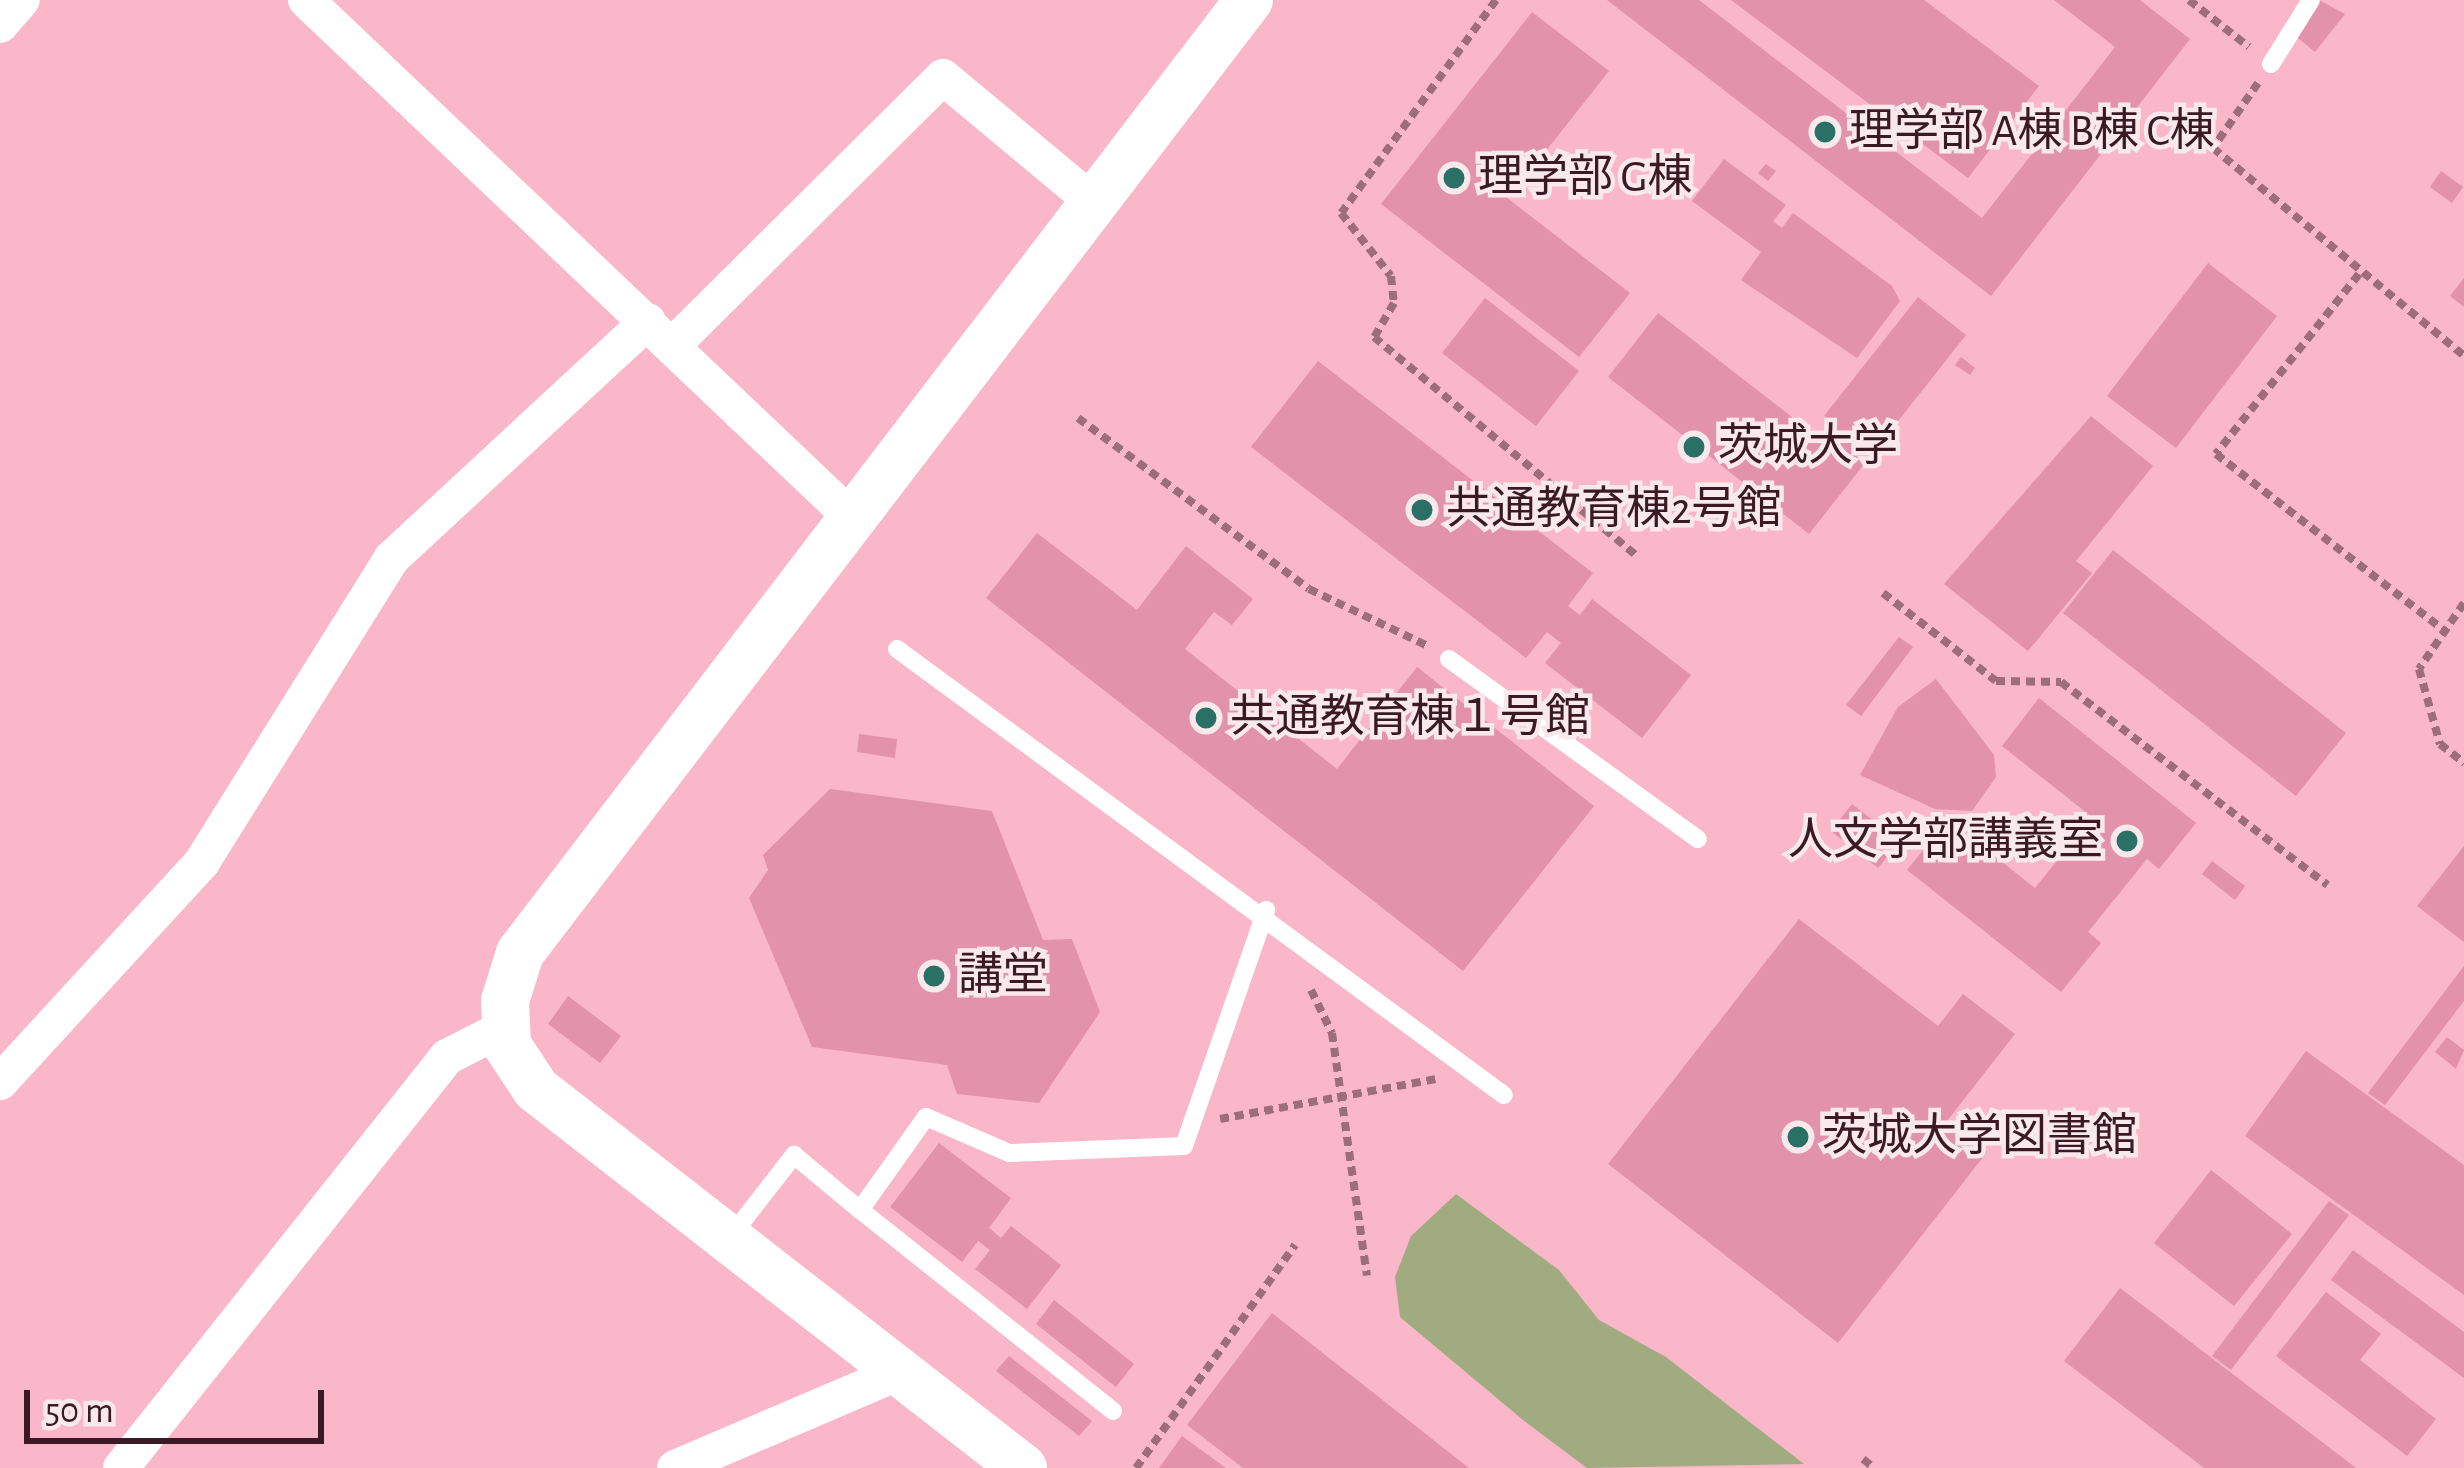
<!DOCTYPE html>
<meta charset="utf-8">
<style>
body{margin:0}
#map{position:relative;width:2464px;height:1468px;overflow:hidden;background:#f9b7c9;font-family:"Alegreya Sans","Noto Sans JP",sans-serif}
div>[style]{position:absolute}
.green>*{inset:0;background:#a0ac80}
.building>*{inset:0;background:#e292aa}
.path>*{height:8px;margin-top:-4px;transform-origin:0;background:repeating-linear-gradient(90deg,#9e6d7b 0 9px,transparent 0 15px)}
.lane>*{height:18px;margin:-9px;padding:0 9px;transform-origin:9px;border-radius:9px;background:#fff}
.street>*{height:36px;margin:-18px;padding:0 18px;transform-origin:18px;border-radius:18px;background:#fff}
.secondary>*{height:48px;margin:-24px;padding:0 24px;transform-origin:24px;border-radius:24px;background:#fff}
.dots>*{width:33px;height:33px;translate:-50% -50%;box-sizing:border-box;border:6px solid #f9e8ec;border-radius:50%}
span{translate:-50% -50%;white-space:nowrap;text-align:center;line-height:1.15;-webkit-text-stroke:9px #f9e8ec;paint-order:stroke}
.poi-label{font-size:45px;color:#3a1b25}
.left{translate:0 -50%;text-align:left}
.right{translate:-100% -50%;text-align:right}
.scale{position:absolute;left:24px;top:1390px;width:300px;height:54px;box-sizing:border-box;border:6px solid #3a1b25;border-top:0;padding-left:15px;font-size:36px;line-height:42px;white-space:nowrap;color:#3a1b25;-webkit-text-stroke:9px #f9e8ec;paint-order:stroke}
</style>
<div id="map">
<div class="green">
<i style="clip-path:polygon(1456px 1194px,1559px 1270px,1599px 1320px,1666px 1357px,1804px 1464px,1587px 1468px,1523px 1420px,1400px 1317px,1395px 1277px,1411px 1236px)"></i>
</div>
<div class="building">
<i style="clip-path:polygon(1607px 0,1699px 0,1982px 218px,2115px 47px,2054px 0,2140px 0,2190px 39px,1991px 296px)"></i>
<i style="clip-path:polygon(1731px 0,1924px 0,2039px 86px,1968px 178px)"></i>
<i style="clip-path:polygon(2319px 0,2345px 14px,2315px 52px,2292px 33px)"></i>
<i style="clip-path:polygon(1532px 12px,1609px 71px,1534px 166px,1522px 158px,1497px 190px,1630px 293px,1579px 357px,1381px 204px)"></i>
<i style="clip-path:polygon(1724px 159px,1786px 205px,1773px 221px,1782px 228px,1793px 213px,1892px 286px,1900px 301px,1857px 358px,1741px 280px,1761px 252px,1692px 201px)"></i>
<i style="clip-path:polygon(1766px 164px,1776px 171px,1768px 181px,1758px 173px)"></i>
<i style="clip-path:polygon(2441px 171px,2463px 187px,2452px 203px,2430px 187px)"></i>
<i style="clip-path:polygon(2208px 263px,2277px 316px,2176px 448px,2107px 396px)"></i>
<i style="clip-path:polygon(2464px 278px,2464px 307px,2450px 296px)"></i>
<i style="clip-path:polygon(1918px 297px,1966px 335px,1809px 534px,1608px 377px,1658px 313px,1824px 442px,1837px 426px,1824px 416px)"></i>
<i style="clip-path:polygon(1485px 298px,1579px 371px,1536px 426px,1442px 353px)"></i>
<i style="clip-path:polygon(1961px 357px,1975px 368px,1970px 375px,1955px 365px)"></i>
<i style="clip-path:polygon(1318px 361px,1593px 573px,1568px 606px,1580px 615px,1592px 599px,1691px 675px,1642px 738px,1545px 663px,1561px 643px,1547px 632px,1526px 658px,1251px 447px)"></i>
<i style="clip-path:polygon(2091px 416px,2153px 466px,2076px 561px,2092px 573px,2028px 651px,1944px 584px)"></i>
<i style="clip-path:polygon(1037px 533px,1137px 610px,1186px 546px,1253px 599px,1232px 625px,1214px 612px,1185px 649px,1337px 769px,1417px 667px,1594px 806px,1463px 971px,986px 598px)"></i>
<i style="clip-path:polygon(2113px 550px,2346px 733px,2296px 796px,2063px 613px)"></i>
<i style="clip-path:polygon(1899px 637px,1913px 647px,1861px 716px,1846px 705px)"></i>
<i style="clip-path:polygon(1936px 679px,1994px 755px,1996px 777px,1972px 811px,1935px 809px,1860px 775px,1898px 707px)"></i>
<i style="clip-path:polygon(2039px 698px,2196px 823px,2159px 869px,2147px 859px,2088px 932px,2101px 943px,2061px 992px,1907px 870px,1948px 819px,2035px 888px,2092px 817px,2002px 746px)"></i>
<i style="clip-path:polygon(859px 734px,897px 739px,895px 758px,857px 752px)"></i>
<i style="clip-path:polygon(830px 789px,992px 811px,1043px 940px,1072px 939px,1100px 1012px,1039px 1103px,957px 1094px,947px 1065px,812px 1047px,749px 898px,768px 870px,763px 855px)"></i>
<i style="clip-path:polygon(1852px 804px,1900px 841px,1878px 868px,1831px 831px)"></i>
<i style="clip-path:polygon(2464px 846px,2464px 942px,2417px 906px)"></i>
<i style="clip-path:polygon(2212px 861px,2245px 886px,2235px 900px,2202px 874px)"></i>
<i style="clip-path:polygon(1799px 919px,1938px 1026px,1963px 994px,2015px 1034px,1947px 1121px,1987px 1152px,1838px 1343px,1608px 1164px)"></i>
<i style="clip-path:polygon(2464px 966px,2464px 1001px,2385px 1105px,2368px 1093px)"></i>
<i style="clip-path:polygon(568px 996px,621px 1036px,600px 1063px,548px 1024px)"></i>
<i style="clip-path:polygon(2447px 1037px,2464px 1050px,2456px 1069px,2435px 1052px)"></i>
<i style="clip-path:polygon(2306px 1051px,2464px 1165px,2464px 1295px,2245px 1136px)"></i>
<i style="clip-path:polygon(939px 1143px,1011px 1198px,989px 1228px,1001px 1238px,1011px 1226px,1061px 1265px,1027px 1309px,975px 1269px,990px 1250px,978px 1241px,962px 1262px,890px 1207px)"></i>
<i style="clip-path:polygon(2211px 1170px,2292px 1234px,2234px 1306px,2154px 1243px)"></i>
<i style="clip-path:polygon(2329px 1201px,2349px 1215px,2231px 1370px,2212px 1356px)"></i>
<i style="clip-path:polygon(2353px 1250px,2464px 1332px,2464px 1378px,2331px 1280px)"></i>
<i style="clip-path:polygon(2120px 1288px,2356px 1468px,2204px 1468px,2064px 1361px)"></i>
<i style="clip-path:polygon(2326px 1292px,2381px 1334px,2360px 1360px,2436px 1419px,2407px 1456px,2276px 1356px)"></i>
<i style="clip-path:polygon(1054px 1300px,1134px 1364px,1116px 1387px,1036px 1324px)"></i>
<i style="clip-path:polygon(1272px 1313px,1469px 1468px,1243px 1468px,1187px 1425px)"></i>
<i style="clip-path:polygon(1009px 1356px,1092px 1421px,1079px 1436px,996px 1371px)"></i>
<i style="clip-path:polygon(1182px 1436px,1226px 1468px,1159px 1468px)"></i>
</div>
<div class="path">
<i style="left:1496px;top:0;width:263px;rotate:126deg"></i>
<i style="left:1341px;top:213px;width:80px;rotate:51.6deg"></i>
<i style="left:1391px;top:276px;width:27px;rotate:84deg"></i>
<i style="left:1394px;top:303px;width:39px;rotate:120deg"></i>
<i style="left:1374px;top:337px;width:341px;rotate:39.8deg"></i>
<i style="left:2189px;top:0;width:76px;rotate:38.1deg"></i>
<i style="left:2258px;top:83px;width:79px;rotate:124.7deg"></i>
<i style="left:2213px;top:148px;width:326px;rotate:39.6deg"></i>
<i style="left:2359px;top:274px;width:230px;rotate:128.5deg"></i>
<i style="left:2216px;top:454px;width:289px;rotate:37.7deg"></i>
<i style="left:1078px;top:418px;width:287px;rotate:36.5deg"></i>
<i style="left:1309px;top:589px;width:132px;rotate:25.6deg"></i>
<i style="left:1883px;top:593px;width:143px;rotate:37.9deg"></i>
<i style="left:1996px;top:681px;width:65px;rotate:0.9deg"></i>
<i style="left:2061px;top:682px;width:335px;rotate:37.3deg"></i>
<i style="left:2464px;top:603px;width:80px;rotate:124.3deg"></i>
<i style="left:2419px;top:669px;width:78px;rotate:74.4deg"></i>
<i style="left:2440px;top:744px;width:31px;rotate:38deg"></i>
<i style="left:1311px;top:990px;width:48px;rotate:64deg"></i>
<i style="left:1332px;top:1033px;width:245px;rotate:81.8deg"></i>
<i style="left:1220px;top:1119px;width:219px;rotate:-10.5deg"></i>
<i style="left:1863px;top:1459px;width:14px;rotate:39deg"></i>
<i style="left:1136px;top:1468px;width:274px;rotate:-54.5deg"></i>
</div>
<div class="lane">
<i style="left:2271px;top:64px;width:75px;rotate:-58deg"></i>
<i style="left:897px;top:649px;width:753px;rotate:36.31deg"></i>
<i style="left:1449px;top:659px;width:307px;rotate:35.9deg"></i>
<i style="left:731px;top:1236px;width:103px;rotate:-52.1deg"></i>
<i style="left:794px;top:1155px;width:86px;rotate:39.8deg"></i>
<i style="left:1113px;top:1411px;width:323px;rotate:-141.5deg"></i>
<i style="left:860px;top:1210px;width:114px;rotate:-54.6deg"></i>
<i style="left:926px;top:1117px;width:90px;rotate:23.4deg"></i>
<i style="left:1009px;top:1153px;width:175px;rotate:-2.3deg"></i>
<i style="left:1184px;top:1146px;width:250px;rotate:-70.8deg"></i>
</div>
<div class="street">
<i style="left:306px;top:0;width:748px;rotate:43.48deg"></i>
<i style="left:0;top:25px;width:33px;rotate:-49deg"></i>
<i style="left:673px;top:345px;width:380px;rotate:-44.8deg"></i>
<i style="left:943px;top:77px;width:195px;rotate:39.8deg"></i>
<i style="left:0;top:1082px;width:299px;rotate:-47.4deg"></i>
<i style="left:202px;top:862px;width:357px;rotate:-58deg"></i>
<i style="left:391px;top:559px;width:350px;rotate:-42.8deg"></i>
<i style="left:121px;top:1468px;width:525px;rotate:-51.58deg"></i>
<i style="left:447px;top:1057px;width:64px;rotate:-27deg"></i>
<i style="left:675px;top:1468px;width:242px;rotate:-23.1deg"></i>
</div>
<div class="secondary">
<i style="left:1023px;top:1468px;width:617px;rotate:-142.11deg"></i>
<i style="left:536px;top:1089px;width:53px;rotate:-123.4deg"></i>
<i style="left:507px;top:1045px;width:44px;rotate:-92.6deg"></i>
<i style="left:505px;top:1001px;width:50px;rotate:-72.6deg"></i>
<i style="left:520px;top:953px;width:1200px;rotate:-52.59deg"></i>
</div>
<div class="dots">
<i style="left:1825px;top:132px;background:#2a7065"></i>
<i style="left:1454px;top:178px;background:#2a7065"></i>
<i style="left:1694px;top:447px;background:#2a7065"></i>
<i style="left:1422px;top:510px;background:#2a7065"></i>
<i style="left:1206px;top:718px;background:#2a7065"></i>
<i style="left:2127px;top:841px;background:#2a7065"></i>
<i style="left:934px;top:976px;background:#2a7065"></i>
<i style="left:1798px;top:1137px;background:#2a7065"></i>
</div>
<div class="poi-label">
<span class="left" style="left:1849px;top:132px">理学部 A棟 B棟 C棟</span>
<span class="left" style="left:1478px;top:178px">理学部 G棟</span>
<span class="left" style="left:1718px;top:447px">茨城大学</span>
<span class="left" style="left:1446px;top:510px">共通教育棟2号館</span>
<span class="left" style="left:1230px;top:718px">共通教育棟１号館</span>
<span class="right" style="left:2103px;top:841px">人文学部講義室</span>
<span class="left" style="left:958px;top:976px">講堂</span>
<span class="left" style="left:1822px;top:1137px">茨城大学図書館</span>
</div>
<div class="scale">50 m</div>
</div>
